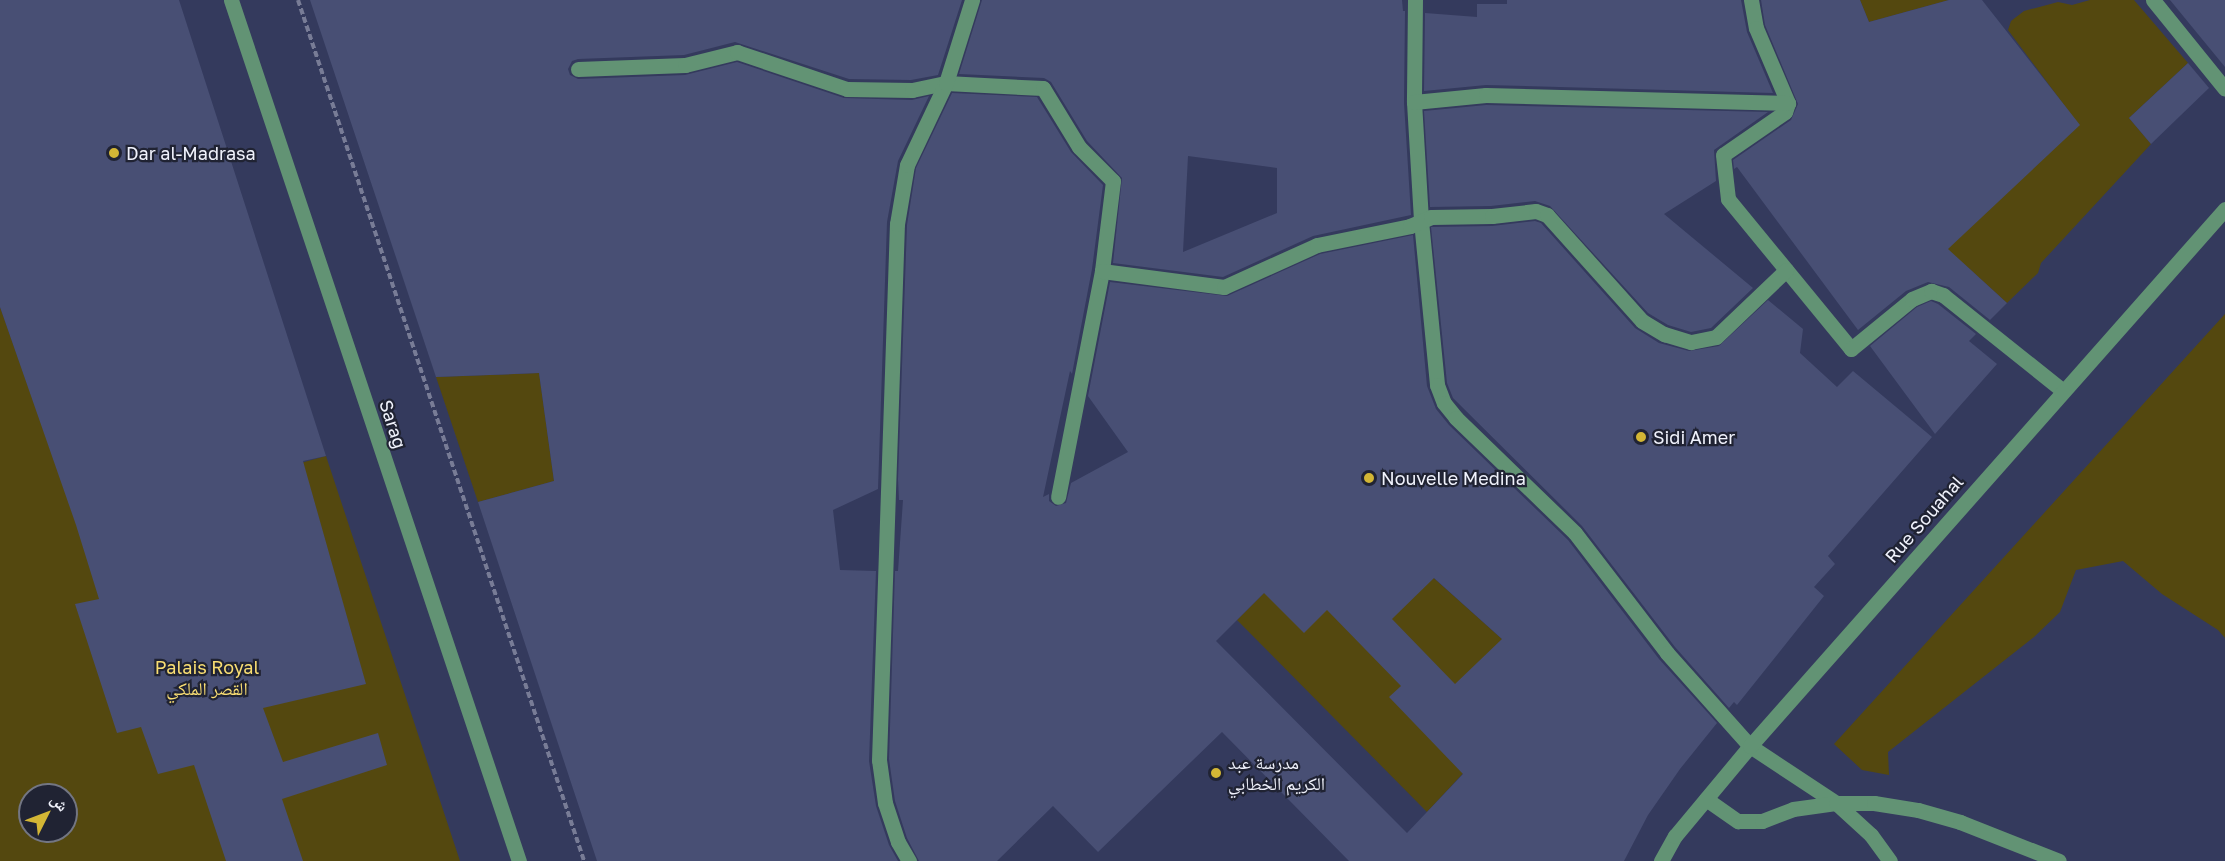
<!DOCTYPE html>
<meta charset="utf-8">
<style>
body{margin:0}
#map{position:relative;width:2225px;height:861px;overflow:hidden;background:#343a5d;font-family:"Golos Text","Noto Naskh Arabic",sans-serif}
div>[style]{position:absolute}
.green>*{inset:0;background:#54480f}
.building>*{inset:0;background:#484f74}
.path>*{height:4px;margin-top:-2px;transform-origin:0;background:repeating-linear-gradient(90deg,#787c96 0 6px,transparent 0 9px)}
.minor>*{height:15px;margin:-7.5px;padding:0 7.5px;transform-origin:7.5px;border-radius:7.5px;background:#629374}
.dots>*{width:16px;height:16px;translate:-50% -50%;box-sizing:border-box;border:3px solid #202333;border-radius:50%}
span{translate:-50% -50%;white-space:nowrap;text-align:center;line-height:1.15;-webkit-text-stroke:4.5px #202333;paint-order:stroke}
.poi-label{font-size:18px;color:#f0f2fc}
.left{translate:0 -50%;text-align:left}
.street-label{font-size:18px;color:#f0f2fc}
.park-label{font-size:18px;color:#f9de73}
.north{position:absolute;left:18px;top:783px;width:60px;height:60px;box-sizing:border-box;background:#202333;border:2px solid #737683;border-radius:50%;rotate:48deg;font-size:16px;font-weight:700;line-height:24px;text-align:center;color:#f0f2fc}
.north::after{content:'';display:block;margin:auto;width:21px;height:27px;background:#d3b635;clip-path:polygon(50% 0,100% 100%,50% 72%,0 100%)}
</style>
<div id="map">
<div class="green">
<i style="clip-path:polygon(1860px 0,1949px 0,1869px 22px)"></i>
<i style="clip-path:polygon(2090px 0,2134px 0,2188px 63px,2129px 118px,2151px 144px,2041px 263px,2038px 273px,2007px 303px,1963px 263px,1945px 278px,1930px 265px,2079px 125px,2008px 30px,2011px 21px,2024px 11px,2058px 2px,2072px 5px)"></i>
<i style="clip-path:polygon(evenodd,0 307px,77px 525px,326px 456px,460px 861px,0 861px,0 307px,30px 795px,66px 795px,66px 831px,30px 831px,30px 795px)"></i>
<i style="clip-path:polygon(2225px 314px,2225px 638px,2218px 630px,2162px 594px,2123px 561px,2076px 570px,2060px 612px,2034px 637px,1888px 752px,1889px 775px,1862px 770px,1834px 744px)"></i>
<i style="clip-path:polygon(539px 373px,554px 481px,478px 502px,436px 377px)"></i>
<i style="clip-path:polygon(1352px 505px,1549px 681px,1427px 812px,1237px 620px)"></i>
</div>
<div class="building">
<i style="clip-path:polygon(0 0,179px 0,326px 456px,303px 461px,366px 684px,263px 708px,283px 762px,378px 733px,387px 765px,282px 799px,303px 861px,226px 861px,194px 765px,158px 774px,141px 727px,117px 733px,75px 604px,99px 599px,76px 525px,0 307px)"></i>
<i style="clip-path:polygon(310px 0,962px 0,938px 75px,911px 80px,849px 79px,735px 42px,684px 55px,578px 59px,572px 61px,568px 69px,570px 75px,578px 79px,685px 75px,737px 62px,844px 98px,912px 100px,929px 96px,898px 161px,887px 222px,878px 489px,833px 510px,840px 570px,876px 571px,869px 761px,876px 806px,889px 845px,898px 861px,597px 861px,478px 502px,554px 481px,539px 373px,436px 377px)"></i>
<i style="clip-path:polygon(evenodd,982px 0,1402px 0,1403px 11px,1405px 11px,1404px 103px,1411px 215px,1313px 236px,1223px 277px,1113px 263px,1122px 178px,1087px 141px,1051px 82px,1044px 78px,959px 74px,982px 0,1188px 156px,1277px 168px,1277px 213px,1183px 252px,1188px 156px)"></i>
<i style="clip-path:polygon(1507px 0,1741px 0,1747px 32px,1773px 93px,1486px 85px,1424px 91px,1425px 13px,1477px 17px,1477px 4px,1507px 4px)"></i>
<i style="clip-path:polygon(1761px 0,1860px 0,1869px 22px,1949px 0,1982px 0,2080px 125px,1948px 249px,2007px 303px,1990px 320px,1949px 287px,1928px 282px,1906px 291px,1858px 330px,1737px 167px,1734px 169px,1733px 160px,1791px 120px,1798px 104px,1765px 25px)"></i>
<i style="clip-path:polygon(2170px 0,2225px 0,2225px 67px)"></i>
<i style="clip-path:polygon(2188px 63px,2209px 88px,2151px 144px,2129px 118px)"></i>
<i style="clip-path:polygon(evenodd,952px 93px,1037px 97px,1071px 152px,1103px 185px,1092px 269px,1072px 374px,1070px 371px,1043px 497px,1049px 494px,1049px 501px,1056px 506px,1066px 503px,1071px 483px,1128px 452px,1088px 396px,1110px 282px,1227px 296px,1320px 254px,1413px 235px,1427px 386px,1436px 409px,1449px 425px,1568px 540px,1659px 659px,1717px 723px,1680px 769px,1648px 815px,1624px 861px,1349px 861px,1222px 732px,1098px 852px,1053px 806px,997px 861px,919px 861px,907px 838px,895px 801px,889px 759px,895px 571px,898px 571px,903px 500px,899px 500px,898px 479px,907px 225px,916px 168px,952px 93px,1434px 578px,1502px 639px,1455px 684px,1392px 619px,1434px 578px,952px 93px,1264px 593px,1304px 633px,1327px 610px,1401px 686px,1389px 697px,1463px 774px,1407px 833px,1216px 641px,1264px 593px)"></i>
<i style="clip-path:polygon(1486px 105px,1768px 112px,1714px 150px,1716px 181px,1664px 214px,1753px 288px,1711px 328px,1691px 332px,1668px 325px,1648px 313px,1550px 206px,1535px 201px,1491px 206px,1430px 207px,1424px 111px)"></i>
<i style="clip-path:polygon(1535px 221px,1541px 223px,1635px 328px,1659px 343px,1689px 351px,1719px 346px,1768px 300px,1803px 329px,1800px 353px,1837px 387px,1853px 371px,1932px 437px,1828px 556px,1835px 564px,1814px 587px,1824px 596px,1737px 705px,1734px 702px,1729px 708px,1675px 647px,1582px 526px,1453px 398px,1447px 383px,1431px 227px,1492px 226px)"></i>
<i style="clip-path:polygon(1931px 301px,1938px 304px,1976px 334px,1969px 341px,1997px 364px,1935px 434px,1870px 346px,1917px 307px)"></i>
</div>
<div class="path">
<i style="left:298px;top:0;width:907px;rotate:71.62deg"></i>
</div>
<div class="minor">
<i style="left:231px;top:0;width:908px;rotate:71.51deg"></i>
<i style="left:1415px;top:0;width:102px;rotate:90.6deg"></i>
<i style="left:1414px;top:102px;width:119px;rotate:86.6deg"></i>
<i style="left:1421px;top:221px;width:165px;rotate:84.4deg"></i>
<i style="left:1437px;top:385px;width:19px;rotate:69deg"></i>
<i style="left:1444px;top:403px;width:19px;rotate:51deg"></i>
<i style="left:1456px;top:418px;width:165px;rotate:44deg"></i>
<i style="left:1575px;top:533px;width:151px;rotate:52.5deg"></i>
<i style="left:1667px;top:653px;width:125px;rotate:48.3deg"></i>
<i style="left:1750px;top:746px;width:103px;rotate:33.5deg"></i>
<i style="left:1836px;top:803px;width:47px;rotate:42.4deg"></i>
<i style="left:1871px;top:835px;width:32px;rotate:54deg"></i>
<i style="left:1751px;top:0;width:28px;rotate:80deg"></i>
<i style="left:1756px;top:28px;width:82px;rotate:66.9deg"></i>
<i style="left:1788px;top:103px;width:9px;rotate:108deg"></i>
<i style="left:1785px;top:112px;width:75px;rotate:145.3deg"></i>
<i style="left:1723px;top:155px;width:44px;rotate:83.5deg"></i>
<i style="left:1728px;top:199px;width:194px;rotate:50.6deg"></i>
<i style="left:1851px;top:349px;width:79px;rotate:-39.3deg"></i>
<i style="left:1912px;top:299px;width:21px;rotate:-23deg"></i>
<i style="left:1931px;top:291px;width:13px;rotate:18deg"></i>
<i style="left:1943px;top:295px;width:152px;rotate:38.6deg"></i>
<i style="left:2153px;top:0;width:114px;rotate:51deg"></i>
<i style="left:578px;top:69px;width:107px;rotate:-2.1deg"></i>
<i style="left:685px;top:65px;width:54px;rotate:-14deg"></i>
<i style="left:737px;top:52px;width:116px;rotate:18.6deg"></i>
<i style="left:847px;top:89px;width:65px;rotate:0.9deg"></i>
<i style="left:912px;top:90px;width:35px;rotate:-12deg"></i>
<i style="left:946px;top:83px;width:97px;rotate:3deg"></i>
<i style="left:1043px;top:88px;width:69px;rotate:58.6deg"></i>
<i style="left:1079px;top:147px;width:48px;rotate:45deg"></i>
<i style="left:1113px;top:181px;width:91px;rotate:97deg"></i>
<i style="left:1102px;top:271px;width:230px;rotate:101deg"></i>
<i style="left:1414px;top:102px;width:72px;rotate:-5.6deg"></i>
<i style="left:1486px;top:95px;width:302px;rotate:1.5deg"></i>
<i style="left:1102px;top:271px;width:123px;rotate:7.5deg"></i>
<i style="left:1224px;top:287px;width:102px;rotate:-24.3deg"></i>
<i style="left:1317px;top:245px;width:95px;rotate:-11.5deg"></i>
<i style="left:1410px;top:226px;width:23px;rotate:-23deg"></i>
<i style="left:1431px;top:217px;width:61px;rotate:-0.9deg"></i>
<i style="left:1492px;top:216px;width:44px;rotate:-6.5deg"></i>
<i style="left:1536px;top:211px;width:12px;rotate:20deg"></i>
<i style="left:1547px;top:215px;width:142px;rotate:48.1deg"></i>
<i style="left:1642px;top:321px;width:26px;rotate:31deg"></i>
<i style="left:1664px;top:334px;width:28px;rotate:17deg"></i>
<i style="left:1691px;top:342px;width:25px;rotate:-11deg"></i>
<i style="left:1716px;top:337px;width:97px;rotate:-43.7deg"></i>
<i style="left:1706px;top:799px;width:39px;rotate:35deg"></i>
<i style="left:1738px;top:821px;width:24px"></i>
<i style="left:1762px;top:821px;width:33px;rotate:-21deg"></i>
<i style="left:1793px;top:809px;width:43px;rotate:-7.9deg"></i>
<i style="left:1836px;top:803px;width:38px"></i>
<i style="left:1874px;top:803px;width:45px;rotate:9deg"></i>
<i style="left:1918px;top:810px;width:44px;rotate:15.9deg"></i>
<i style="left:1960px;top:822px;width:106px;rotate:21.5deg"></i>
<i style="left:909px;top:861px;width:22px;rotate:-120deg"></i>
<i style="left:898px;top:842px;width:41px;rotate:-108.4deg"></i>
<i style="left:885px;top:803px;width:43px;rotate:-97.9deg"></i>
<i style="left:879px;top:760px;width:536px;rotate:-88.08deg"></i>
<i style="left:897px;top:224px;width:60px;rotate:-80.4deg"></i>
<i style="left:907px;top:165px;width:91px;rotate:-64.6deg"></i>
<i style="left:946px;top:83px;width:87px;rotate:-72.6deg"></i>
<i style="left:1661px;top:861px;width:29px;rotate:-61deg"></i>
<i style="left:1675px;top:836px;width:117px;rotate:-50.2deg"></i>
<i style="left:1750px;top:746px;width:717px;rotate:-48.51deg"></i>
</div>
<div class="dots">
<i style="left:114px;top:153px;background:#d3b635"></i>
<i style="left:1641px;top:437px;background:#d3b635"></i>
<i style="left:1369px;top:478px;background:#d3b635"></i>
<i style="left:1216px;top:773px;background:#d3b635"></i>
</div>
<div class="poi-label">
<span class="left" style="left:126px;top:153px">Dar al-Madrasa</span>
<span class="left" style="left:1653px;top:437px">Sidi Amer</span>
<span class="left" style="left:1381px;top:478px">Nouvelle Medina</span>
<span class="left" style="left:1228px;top:773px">مدرسة عبد<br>الكريم الخطابي</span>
</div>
<div class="street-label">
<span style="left:393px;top:424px;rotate:72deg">Sarag</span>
<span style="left:1924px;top:519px;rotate:-49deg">Rue Souahal</span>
</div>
<div class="park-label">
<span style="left:207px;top:678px">Palais Royal<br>القصر الملكي</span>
</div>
<div class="north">ش</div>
</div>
